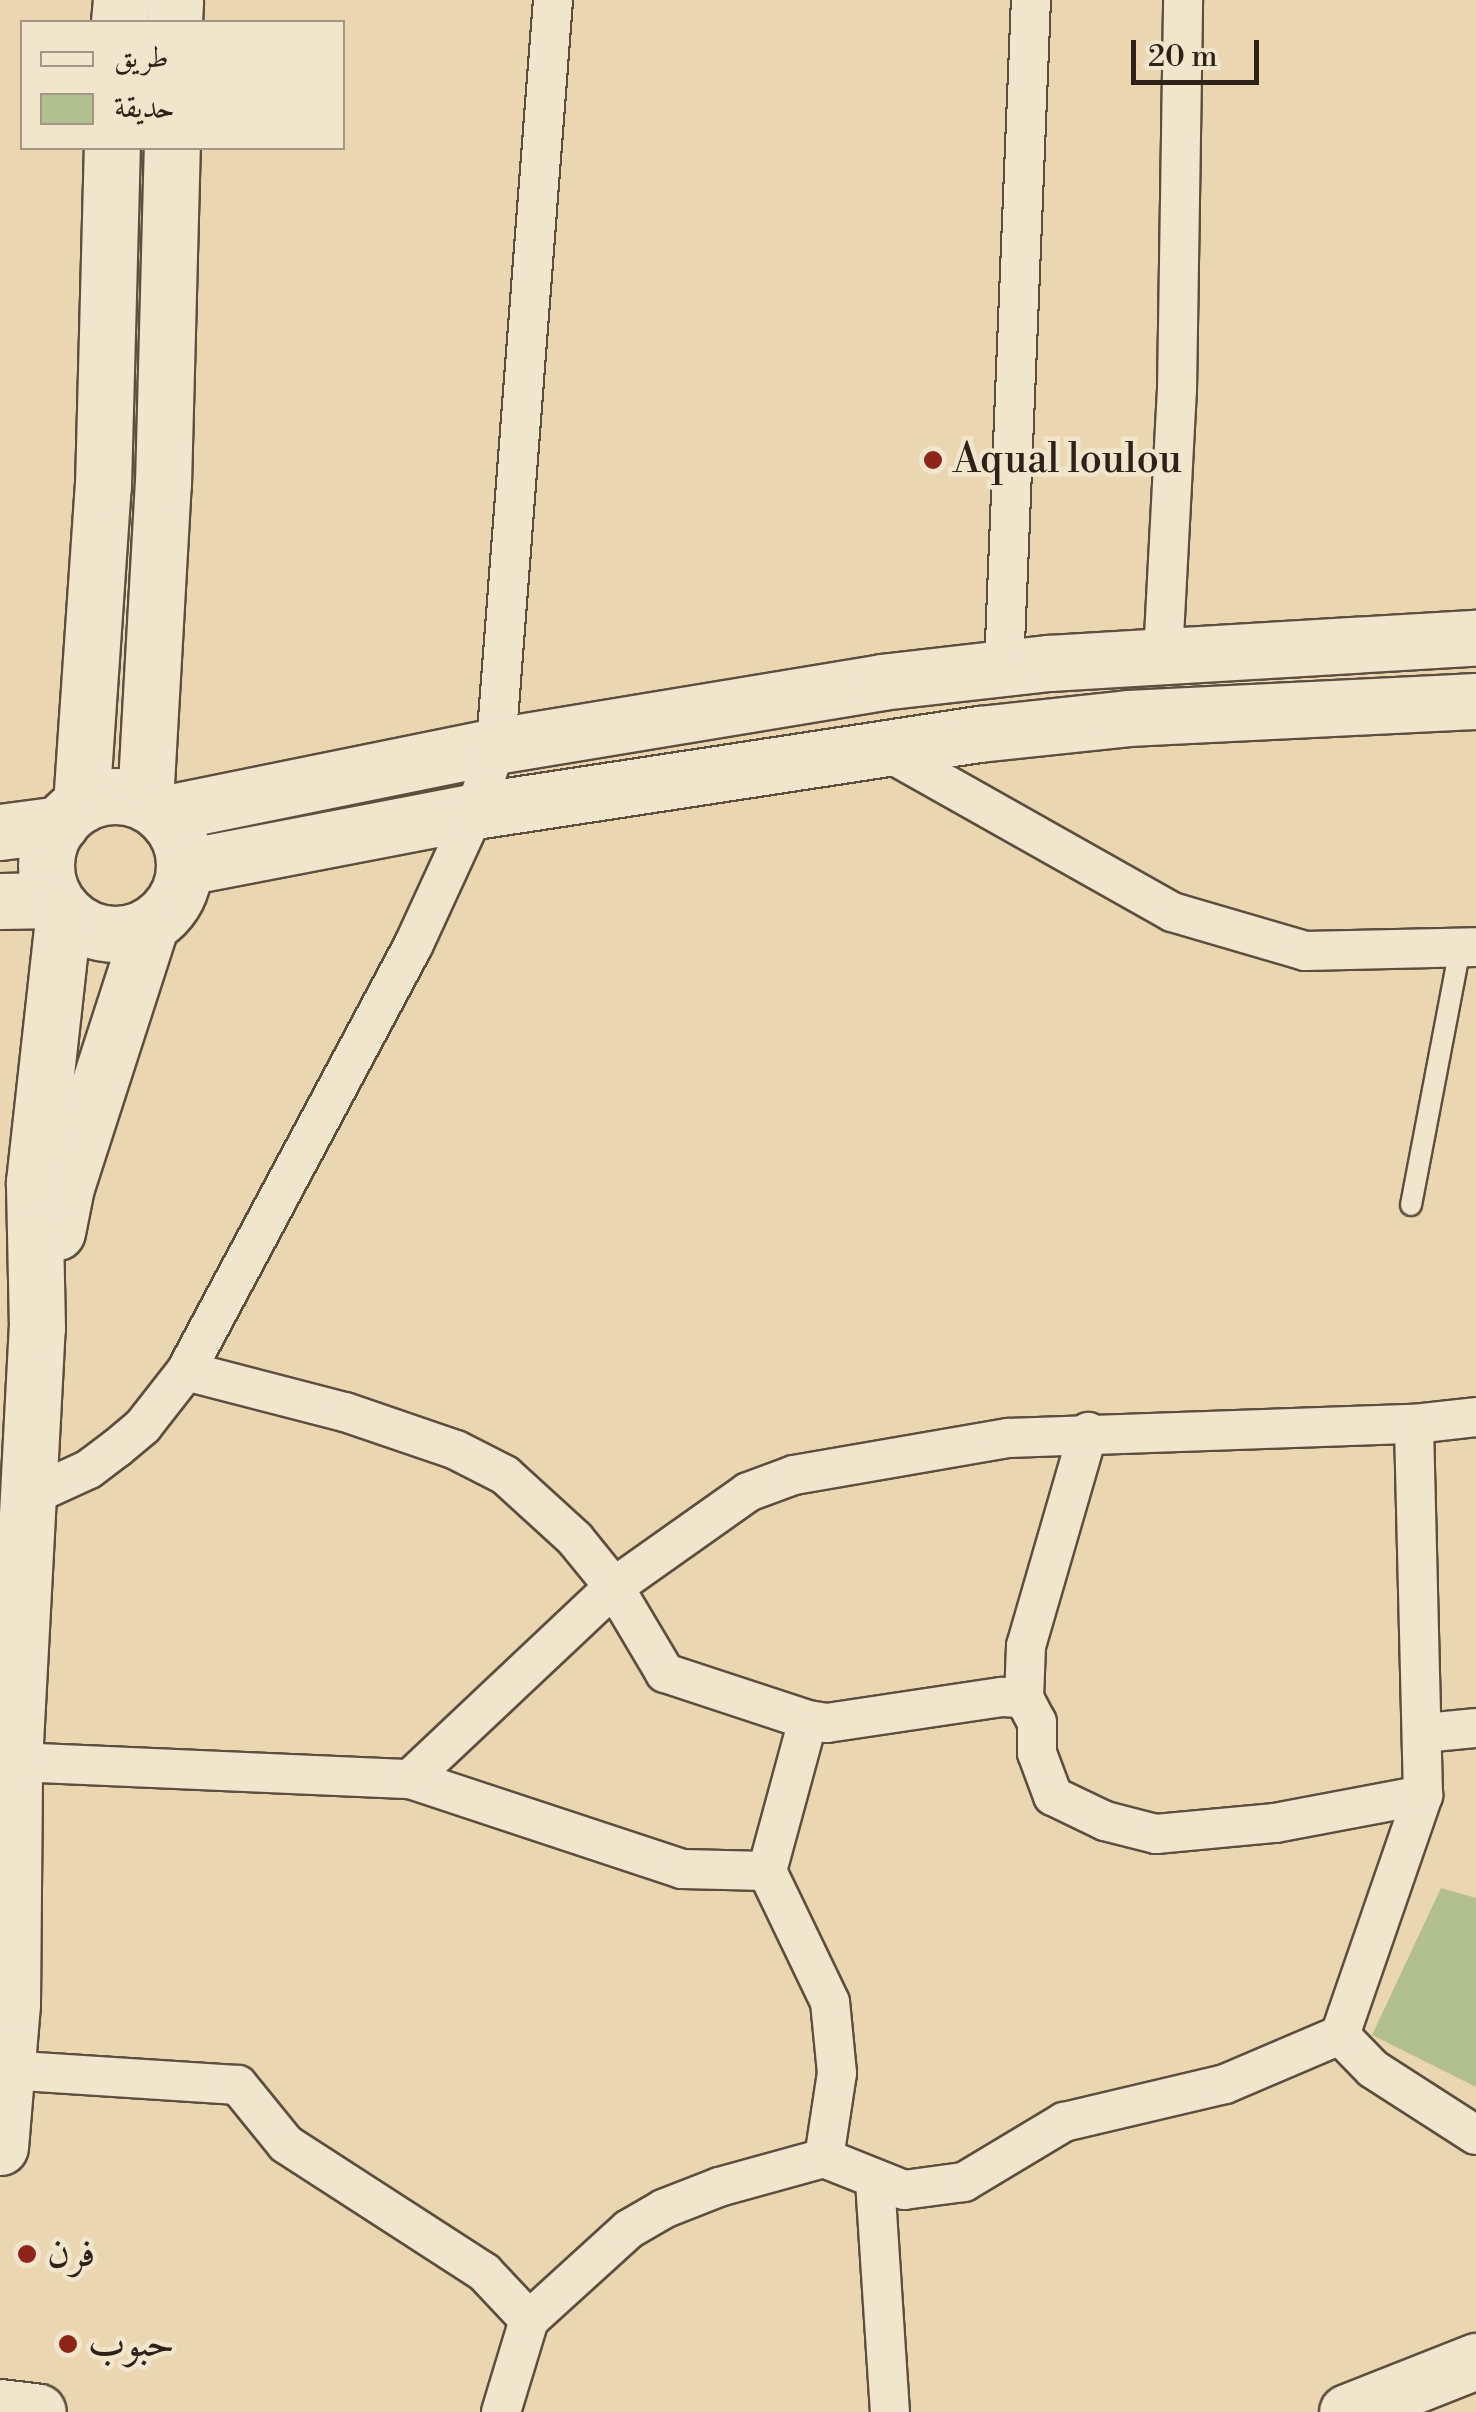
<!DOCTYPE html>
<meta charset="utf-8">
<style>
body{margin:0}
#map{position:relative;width:1476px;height:2412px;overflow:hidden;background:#ead7b1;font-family:"Libre Bodoni",Amiri,serif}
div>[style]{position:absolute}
.green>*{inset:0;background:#b2bf8f}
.roads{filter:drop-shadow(2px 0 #5d4f3e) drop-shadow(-2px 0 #5d4f3e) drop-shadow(0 2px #5d4f3e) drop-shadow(0 -2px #5d4f3e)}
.lane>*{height:20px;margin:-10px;padding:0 10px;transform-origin:10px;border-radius:10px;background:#f1e5cc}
.street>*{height:38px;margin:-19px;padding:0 19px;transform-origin:19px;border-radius:19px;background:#f1e5cc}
.secondary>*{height:55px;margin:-27.5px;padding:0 27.5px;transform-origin:27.5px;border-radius:27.5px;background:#f1e5cc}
.secondary>.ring{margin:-27.5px;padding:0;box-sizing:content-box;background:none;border:55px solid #f1e5cc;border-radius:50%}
.dots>*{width:28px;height:28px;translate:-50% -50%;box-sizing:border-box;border:5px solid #f1e5cc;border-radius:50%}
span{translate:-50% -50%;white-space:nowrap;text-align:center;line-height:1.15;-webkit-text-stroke:9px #f1e5cc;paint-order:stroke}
.poi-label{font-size:40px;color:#2e2218}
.left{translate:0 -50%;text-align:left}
.legend{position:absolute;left:20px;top:20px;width:325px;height:130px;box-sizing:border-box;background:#f1e5cc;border:2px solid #a39784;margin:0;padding:12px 18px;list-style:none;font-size:30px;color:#2e2218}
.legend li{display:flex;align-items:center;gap:20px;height:50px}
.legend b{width:50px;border:2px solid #a39784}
.scale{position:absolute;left:1131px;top:40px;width:128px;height:45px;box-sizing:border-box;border:5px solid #2e2218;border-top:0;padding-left:12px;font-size:30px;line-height:35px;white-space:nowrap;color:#2e2218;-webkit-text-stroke:8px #f1e5cc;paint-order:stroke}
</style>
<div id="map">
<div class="green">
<i style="clip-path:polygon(1441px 1888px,1476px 1898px,1476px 2087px,1372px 2035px)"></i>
</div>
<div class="roads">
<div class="lane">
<i style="left:1411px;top:1205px;width:262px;rotate:-79.2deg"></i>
</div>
<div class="street">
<i style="left:1163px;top:656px;width:266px;rotate:-87deg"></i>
<i style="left:1177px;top:390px;width:390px;rotate:-89.1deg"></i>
<i style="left:1004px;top:668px;width:669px;rotate:-87.69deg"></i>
<i style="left:881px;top:748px;width:334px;rotate:29.4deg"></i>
<i style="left:1172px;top:912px;width:139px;rotate:16.3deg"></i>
<i style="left:1305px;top:951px;width:171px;rotate:-1.3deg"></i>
<i style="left:186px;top:1371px;width:164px;rotate:14.5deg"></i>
<i style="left:345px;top:1412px;width:117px;rotate:18.9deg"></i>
<i style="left:456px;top:1450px;width:55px;rotate:27deg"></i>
<i style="left:505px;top:1475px;width:95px;rotate:42.4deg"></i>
<i style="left:575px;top:1539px;width:62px;rotate:50.9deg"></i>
<i style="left:614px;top:1587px;width:100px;rotate:59.3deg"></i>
<i style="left:665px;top:1673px;width:151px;rotate:18.2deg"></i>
<i style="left:26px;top:1498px;width:69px;rotate:-24.7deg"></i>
<i style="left:89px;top:1469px;width:35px;rotate:-37deg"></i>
<i style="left:117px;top:1448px;width:34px;rotate:-40deg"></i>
<i style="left:143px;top:1426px;width:70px;rotate:-52deg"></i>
<i style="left:186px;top:1371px;width:482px;rotate:-61.9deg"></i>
<i style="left:413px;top:946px;width:149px;rotate:-65.3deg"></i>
<i style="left:475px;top:811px;width:68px;rotate:-72.1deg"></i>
<i style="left:496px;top:746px;width:748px;rotate:-85.63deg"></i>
<i style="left:1024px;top:1698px;width:52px;rotate:-87.8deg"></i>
<i style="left:1026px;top:1646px;width:223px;rotate:-73.8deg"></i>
<i style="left:1424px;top:1733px;width:52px;rotate:-5.5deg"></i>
<i style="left:14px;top:1762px;width:396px;rotate:2.5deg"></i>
<i style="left:410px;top:1779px;width:287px;rotate:18.3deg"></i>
<i style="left:682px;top:1869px;width:85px;rotate:1.3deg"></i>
<i style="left:410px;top:1779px;width:280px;rotate:-43.3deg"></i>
<i style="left:614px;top:1587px;width:164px;rotate:-35.3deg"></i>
<i style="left:748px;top:1492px;width:49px;rotate:-20.3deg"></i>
<i style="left:794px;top:1475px;width:217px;rotate:-9.8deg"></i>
<i style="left:1008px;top:1438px;width:406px;rotate:-2deg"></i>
<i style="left:1414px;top:1424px;width:62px;rotate:-6.4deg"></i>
<i style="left:1340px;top:2035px;width:47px;rotate:45.9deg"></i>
<i style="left:1373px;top:2069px;width:122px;rotate:32.7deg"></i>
<i style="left:5px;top:2070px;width:233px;rotate:3.7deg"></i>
<i style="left:238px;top:2085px;width:76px;rotate:50.9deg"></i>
<i style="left:286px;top:2144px;width:236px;rotate:32.9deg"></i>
<i style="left:484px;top:2272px;width:66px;rotate:46.8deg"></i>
<i style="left:824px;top:2158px;width:86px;rotate:-81.3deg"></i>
<i style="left:837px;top:2073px;width:71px;rotate:-95.6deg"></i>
<i style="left:830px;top:2002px;width:145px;rotate:-115.7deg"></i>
<i style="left:767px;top:1871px;width:156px;rotate:-74.8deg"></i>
<i style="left:808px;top:1720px;width:19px;rotate:9deg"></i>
<i style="left:827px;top:1723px;width:177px;rotate:-8.5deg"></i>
<i style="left:1002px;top:1697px;width:22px;rotate:3deg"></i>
<i style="left:1024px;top:1698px;width:27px;rotate:62deg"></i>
<i style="left:1037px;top:1722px;width:31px;rotate:90deg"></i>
<i style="left:1037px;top:1753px;width:46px;rotate:69.6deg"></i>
<i style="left:1053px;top:1796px;width:58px;rotate:25.7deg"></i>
<i style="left:1105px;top:1821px;width:53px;rotate:14.3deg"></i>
<i style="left:1156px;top:1834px;width:120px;rotate:-5.3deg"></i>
<i style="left:1275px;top:1823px;width:151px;rotate:-10.7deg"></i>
<i style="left:875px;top:2181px;width:231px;rotate:86.3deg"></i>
<i style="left:501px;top:2412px;width:96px;rotate:-73.1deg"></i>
<i style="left:529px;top:2320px;width:135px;rotate:-42.3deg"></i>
<i style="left:629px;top:2229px;width:39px;rotate:-30deg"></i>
<i style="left:663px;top:2209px;width:60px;rotate:-21.4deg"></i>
<i style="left:719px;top:2187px;width:109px;rotate:-15.4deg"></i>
<i style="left:824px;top:2158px;width:86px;rotate:21.8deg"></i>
<i style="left:904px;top:2190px;width:61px;rotate:-7.6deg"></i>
<i style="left:964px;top:2182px;width:117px;rotate:-31deg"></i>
<i style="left:1064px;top:2122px;width:165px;rotate:-13.3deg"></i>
<i style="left:1225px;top:2084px;width:125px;rotate:-23.1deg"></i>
<i style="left:1340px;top:2035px;width:254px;rotate:-70.9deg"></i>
<i style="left:1423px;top:1795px;width:371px;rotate:-91.4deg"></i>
</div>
<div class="secondary">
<i style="left:119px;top:22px;width:22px;rotate:-85deg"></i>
<i style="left:174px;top:22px;width:22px;rotate:-87deg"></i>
<i class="ring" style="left:46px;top:796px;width:83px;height:83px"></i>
<i style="left:145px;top:802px;width:319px;rotate:-86.8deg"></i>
<i style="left:163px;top:484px;width:336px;rotate:-88.5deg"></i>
<i style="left:81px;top:805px;width:320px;rotate:-86.1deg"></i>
<i style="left:103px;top:486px;width:338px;rotate:-88.5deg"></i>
<i style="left:162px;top:814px;width:341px;rotate:-11.5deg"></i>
<i style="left:496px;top:746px;width:390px;rotate:-9.4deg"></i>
<i style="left:881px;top:682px;width:169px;rotate:-6.5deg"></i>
<i style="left:1049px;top:663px;width:428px;rotate:-3.4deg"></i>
<i style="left:0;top:832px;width:61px;rotate:-7.6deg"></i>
<i style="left:185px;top:867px;width:295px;rotate:-10.9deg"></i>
<i style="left:475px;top:811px;width:510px;rotate:-8.69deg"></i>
<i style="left:979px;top:734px;width:150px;rotate:-6.1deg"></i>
<i style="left:1128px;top:718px;width:348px;rotate:-2.8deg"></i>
<i style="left:0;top:901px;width:55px;rotate:-1deg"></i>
<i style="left:57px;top:1232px;width:46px;rotate:-78.7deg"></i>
<i style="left:66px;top:1187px;width:276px;rotate:-72.1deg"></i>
<i style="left:0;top:2147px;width:144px;rotate:-85.2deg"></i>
<i style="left:12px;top:2004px;width:242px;rotate:-89.5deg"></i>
<i style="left:14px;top:1762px;width:435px;rotate:-87deg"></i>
<i style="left:37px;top:1328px;width:146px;rotate:-91.2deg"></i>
<i style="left:34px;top:1182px;width:272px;rotate:-83.7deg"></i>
<i style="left:0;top:2407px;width:38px;rotate:7deg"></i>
<i style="left:1347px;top:2412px;width:139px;rotate:-21.6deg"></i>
</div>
</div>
<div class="dots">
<i style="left:933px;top:460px;background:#8f2418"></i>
<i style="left:27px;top:2254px;background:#8f2418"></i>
<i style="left:68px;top:2344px;background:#8f2418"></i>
</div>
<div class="poi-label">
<span class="left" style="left:953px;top:460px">Aqual loulou</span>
<span class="left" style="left:47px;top:2254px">فرن</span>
<span class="left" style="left:88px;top:2344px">حبوب</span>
</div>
<ul class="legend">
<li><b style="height:12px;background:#f1e5cc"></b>طريق</li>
<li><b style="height:28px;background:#b2bf8f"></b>حديقة</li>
</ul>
<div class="scale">20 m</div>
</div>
